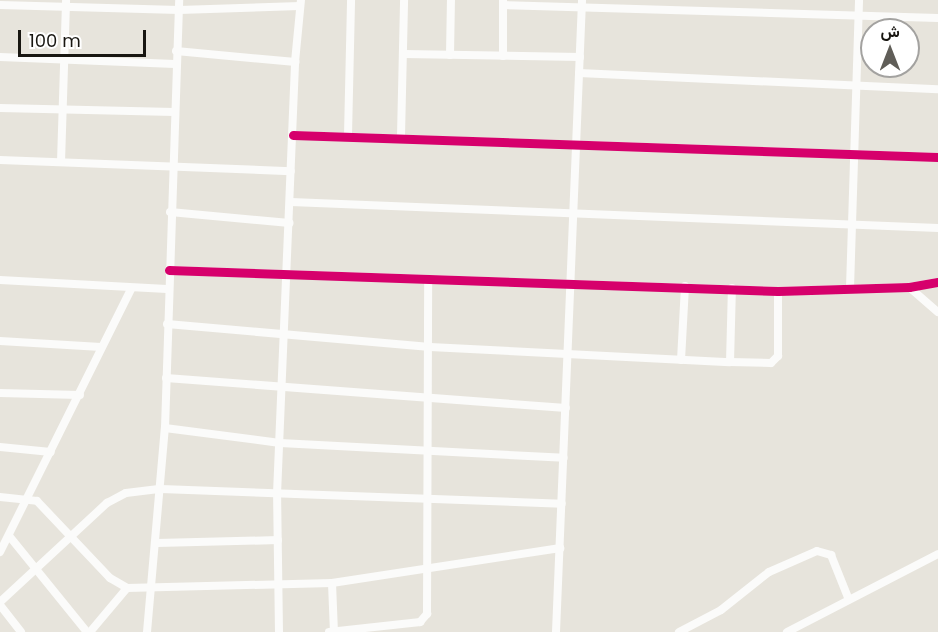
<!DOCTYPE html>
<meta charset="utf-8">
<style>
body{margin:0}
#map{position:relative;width:938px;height:632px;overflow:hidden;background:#e7e4dc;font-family:Poppins,Vazirmatn,sans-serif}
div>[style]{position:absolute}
.minor>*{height:8px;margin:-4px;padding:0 4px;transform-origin:4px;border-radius:4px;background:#fbfbfa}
.cycleway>*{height:9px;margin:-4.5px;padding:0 4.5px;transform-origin:4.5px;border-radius:4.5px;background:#d6006c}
span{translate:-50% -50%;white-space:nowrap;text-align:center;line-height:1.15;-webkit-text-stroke:6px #fff;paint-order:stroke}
.north{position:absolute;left:860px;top:18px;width:60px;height:60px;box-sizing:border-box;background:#fff;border:2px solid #a3a2a0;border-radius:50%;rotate:0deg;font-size:16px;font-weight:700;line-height:24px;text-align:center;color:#181611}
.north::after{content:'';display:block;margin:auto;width:21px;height:27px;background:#605e58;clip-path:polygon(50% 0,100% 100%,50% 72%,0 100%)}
.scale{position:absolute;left:18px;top:30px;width:128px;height:27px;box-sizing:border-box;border:3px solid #181611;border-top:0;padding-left:8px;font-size:18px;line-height:21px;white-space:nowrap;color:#181611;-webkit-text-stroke:4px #fff;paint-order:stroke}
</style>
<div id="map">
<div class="minor">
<i style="left:503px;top:0;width:56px;rotate:90deg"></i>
<i style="left:0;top:5px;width:179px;rotate:1.6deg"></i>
<i style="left:179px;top:10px;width:121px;rotate:-1.9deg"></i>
<i style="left:503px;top:5px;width:435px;rotate:1.7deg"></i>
<i style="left:176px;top:51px;width:120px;rotate:5.3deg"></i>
<i style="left:404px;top:54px;width:176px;rotate:1deg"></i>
<i style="left:450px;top:55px;width:55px;rotate:-89deg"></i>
<i style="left:0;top:57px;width:175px;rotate:2.3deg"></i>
<i style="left:579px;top:73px;width:359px;rotate:2.6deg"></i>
<i style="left:0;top:108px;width:174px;rotate:1.3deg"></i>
<i style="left:293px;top:135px;width:645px;rotate:1.95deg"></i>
<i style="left:348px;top:135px;width:135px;rotate:-88.7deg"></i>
<i style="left:401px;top:136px;width:136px;rotate:-88.7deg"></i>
<i style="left:0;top:160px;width:291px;rotate:2.2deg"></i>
<i style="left:61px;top:162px;width:162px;rotate:-88.2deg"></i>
<i style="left:291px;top:202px;width:648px;rotate:2.3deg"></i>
<i style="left:170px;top:212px;width:120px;rotate:5.3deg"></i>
<i style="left:169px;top:270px;width:609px;rotate:1.97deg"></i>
<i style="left:778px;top:291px;width:131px;rotate:-1.7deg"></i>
<i style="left:909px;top:287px;width:29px;rotate:-10deg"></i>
<i style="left:0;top:280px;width:167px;rotate:3.1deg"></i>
<i style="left:909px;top:287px;width:38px;rotate:41deg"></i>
<i style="left:850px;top:288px;width:288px;rotate:-88.2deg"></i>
<i style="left:167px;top:324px;width:264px;rotate:5deg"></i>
<i style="left:430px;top:347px;width:300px;rotate:2.9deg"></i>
<i style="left:730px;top:362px;width:74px;rotate:-88.5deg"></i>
<i style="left:0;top:341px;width:101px;rotate:3.4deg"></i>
<i style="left:681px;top:360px;width:74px;rotate:-86.9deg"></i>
<i style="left:730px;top:362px;width:41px;rotate:1.4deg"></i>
<i style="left:771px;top:363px;width:10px;rotate:-45deg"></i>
<i style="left:778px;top:356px;width:65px;rotate:-90deg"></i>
<i style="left:166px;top:378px;width:401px;rotate:4.3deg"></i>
<i style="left:0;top:393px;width:80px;rotate:1.4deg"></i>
<i style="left:165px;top:428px;width:116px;rotate:7.4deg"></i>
<i style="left:280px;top:443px;width:284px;rotate:3deg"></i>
<i style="left:0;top:447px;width:51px;rotate:5.6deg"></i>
<i style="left:0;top:497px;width:37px;rotate:6deg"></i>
<i style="left:37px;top:501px;width:106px;rotate:46.5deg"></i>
<i style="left:110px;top:578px;width:20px;rotate:30deg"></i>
<i style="left:127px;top:588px;width:205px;rotate:-1.4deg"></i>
<i style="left:332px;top:583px;width:231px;rotate:-8.7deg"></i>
<i style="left:10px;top:537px;width:122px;rotate:51deg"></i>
<i style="left:157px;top:543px;width:121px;rotate:-1.4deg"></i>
<i style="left:0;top:552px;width:294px;rotate:-63.5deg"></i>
<i style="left:332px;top:583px;width:49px;rotate:87.7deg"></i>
<i style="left:0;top:602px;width:146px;rotate:-42.8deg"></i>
<i style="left:107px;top:503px;width:21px;rotate:-28deg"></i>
<i style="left:126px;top:493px;width:35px;rotate:-7deg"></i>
<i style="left:161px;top:489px;width:401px;rotate:2.1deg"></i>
<i style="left:0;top:605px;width:34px;rotate:52deg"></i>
<i style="left:90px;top:632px;width:57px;rotate:-49.9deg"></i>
<i style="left:147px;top:632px;width:205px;rotate:-85deg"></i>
<i style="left:165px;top:428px;width:428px;rotate:-88.1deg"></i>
<i style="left:279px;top:632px;width:138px;rotate:-90.8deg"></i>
<i style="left:277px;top:494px;width:432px;rotate:-87.6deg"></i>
<i style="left:295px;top:62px;width:62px;rotate:-84.5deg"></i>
<i style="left:329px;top:632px;width:92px;rotate:-6.3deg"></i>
<i style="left:420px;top:622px;width:11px;rotate:-49deg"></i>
<i style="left:427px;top:614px;width:335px;rotate:-89.8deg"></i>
<i style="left:556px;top:632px;width:633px;rotate:-87.64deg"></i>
<i style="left:679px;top:632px;width:47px;rotate:-27.6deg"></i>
<i style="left:721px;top:610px;width:61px;rotate:-38.4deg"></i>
<i style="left:769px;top:572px;width:52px;rotate:-23.6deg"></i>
<i style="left:817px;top:551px;width:15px;rotate:16deg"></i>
<i style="left:831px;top:555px;width:48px;rotate:68.2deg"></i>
<i style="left:787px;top:632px;width:170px;rotate:-27.3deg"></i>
</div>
<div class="cycleway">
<i style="left:293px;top:135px;width:645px;rotate:1.95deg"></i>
<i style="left:169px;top:270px;width:609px;rotate:1.97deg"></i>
<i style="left:778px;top:291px;width:131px;rotate:-1.7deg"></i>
<i style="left:909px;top:287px;width:29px;rotate:-10deg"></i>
</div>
<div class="north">ش</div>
<div class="scale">100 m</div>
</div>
